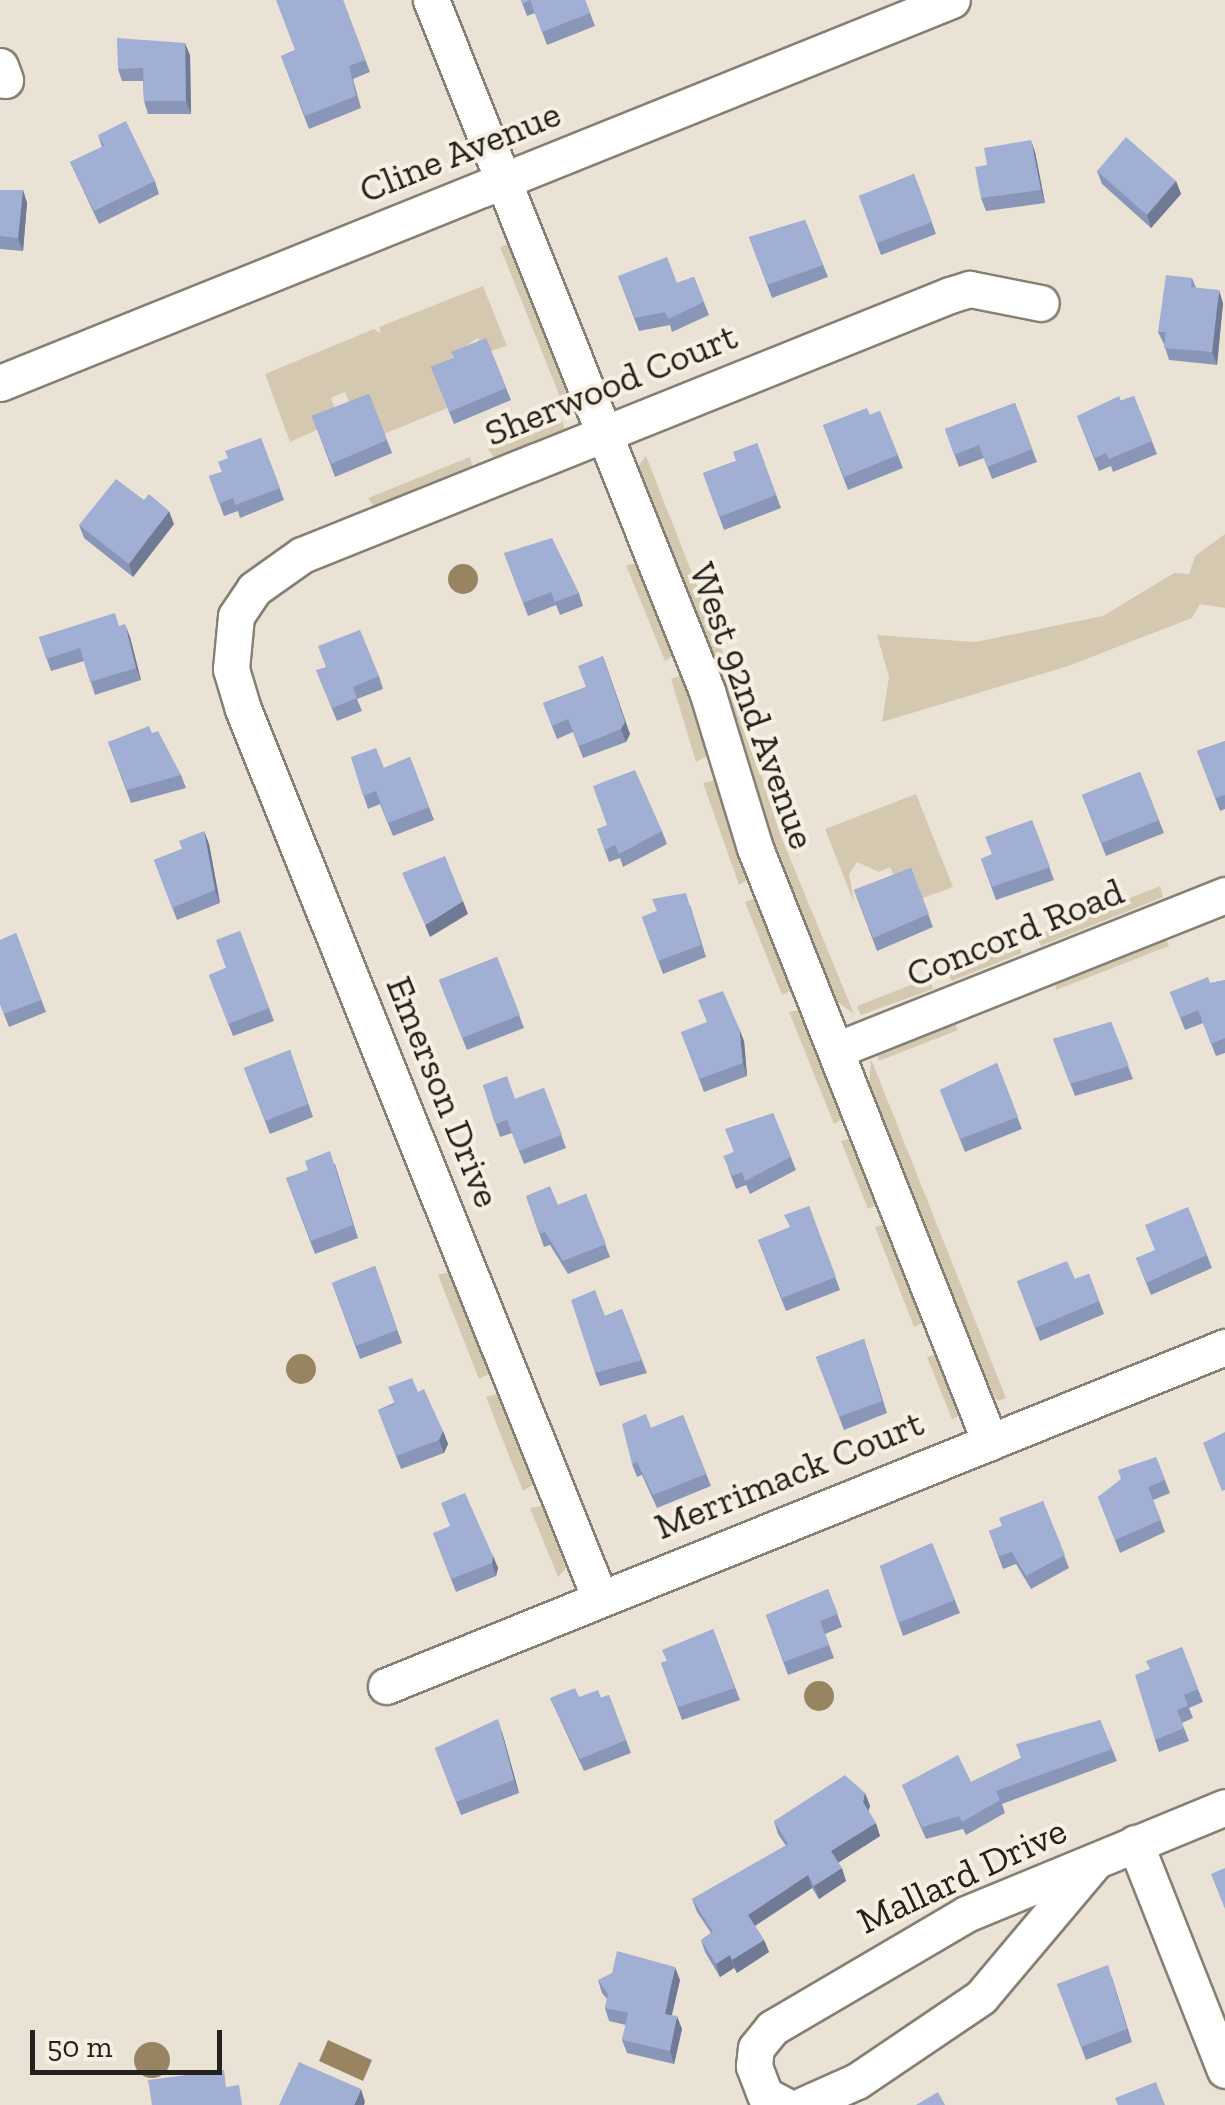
<!DOCTYPE html>
<style>
body{margin:0}
#map{position:relative;width:1225px;height:2105px;overflow:hidden;background:#eae3d5;font-family:"Zilla Slab",serif}
div>[style]{position:absolute}
.green>*{inset:0;background:#d5c8b0}
.water>*{inset:0;background:#988460}
.round{border-radius:50%}
.roads{filter:drop-shadow(2px 0 #867f73) drop-shadow(-2px 0 #867f73) drop-shadow(0 2px #867f73) drop-shadow(0 -2px #867f73)}
.minor>*{height:35px;margin:-17.5px;padding:0 17.5px;transform-origin:17.5px;border-radius:17.5px;background:#fff}
.wall>*{inset:0;background:#8a96b7}
.shaded-wall>*{inset:0;background:#717a95}
.building>*{inset:0;background:#a1afd5}
span{translate:-50% -50%;white-space:nowrap;text-align:center;line-height:1.15;-webkit-text-stroke:8px #f7f0e2;paint-order:stroke}
.street-label{font-size:38px;color:#24221d}
.scale{position:absolute;left:30px;top:2030px;width:192px;height:45px;box-sizing:border-box;border:5px solid #24221d;border-top:0;padding-left:12px;font-size:30px;line-height:35px;white-space:nowrap;color:#24221d;-webkit-text-stroke:8px #f7f0e2;paint-order:stroke}
</style>
<div id="map">
<div class="green">
<i style="clip-path:polygon(510px 243px,573px 399px,573px 410px,566px 412px,500px 247px)"></i>
<i style="clip-path:polygon(483px 286px,507px 346px,484px 353px,478px 338px,452px 355px,458px 371px,436px 380px,447px 408px,384px 434px,354px 416px,345px 392px,331px 398px,339px 420px,290px 442px,265px 374px,374px 329px,381px 334px,379px 327px)"></i>
<i style="clip-path:polygon(562px 420px,565px 429px,555px 436px,495px 459px,488px 449px)"></i>
<i style="clip-path:polygon(646px 456px,721px 647px,780px 834px,854px 1014px,835px 1000px,765px 824px,710px 650px,637px 467px)"></i>
<i style="clip-path:polygon(470px 457px,473px 469px,375px 508px,368px 498px)"></i>
<i style="clip-path:polygon(1225px 534px,1225px 608px,1200px 604px,1192px 618px,1068px 666px,882px 722px,889px 677px,877px 635px,975px 642px,1103px 616px,1174px 573px,1189px 574px,1195px 556px)"></i>
<i style="clip-path:polygon(638px 563px,675px 655px,665px 661px,626px 565px)"></i>
<i style="clip-path:polygon(682px 675px,707px 756px,696px 762px,671px 679px)"></i>
<i style="clip-path:polygon(714px 780px,750px 879px,739px 885px,703px 783px)"></i>
<i style="clip-path:polygon(916px 794px,953px 887px,923px 898px,899px 888px,890px 867px,879px 872px,857px 862px,849px 874px,855px 905px,825px 829px)"></i>
<i style="clip-path:polygon(1160px 886px,1163px 897px,1041px 946px,1036px 936px)"></i>
<i style="clip-path:polygon(756px 898px,793px 989px,782px 995px,745px 902px)"></i>
<i style="clip-path:polygon(1164px 935px,1169px 946px,1056px 990px,1055px 979px)"></i>
<i style="clip-path:polygon(1018px 943px,1022px 953px,952px 981px,947px 970px)"></i>
<i style="clip-path:polygon(929px 978px,933px 989px,861px 1015px,857px 1006px)"></i>
<i style="clip-path:polygon(801px 1010px,844px 1118px,834px 1124px,789px 1012px)"></i>
<i style="clip-path:polygon(953px 1020px,958px 1030px,879px 1061px,876px 1052px)"></i>
<i style="clip-path:polygon(871px 1059px,1006px 1398px,998px 1401px,993px 1394px,869px 1087px)"></i>
<i style="clip-path:polygon(852px 1138px,878px 1204px,868px 1209px,841px 1141px)"></i>
<i style="clip-path:polygon(886px 1224px,925px 1321px,914px 1327px,875px 1227px)"></i>
<i style="clip-path:polygon(449px 1272px,489px 1374px,479px 1379px,438px 1275px)"></i>
<i style="clip-path:polygon(937px 1354px,958px 1406px,959px 1416px,952px 1419px,927px 1357px)"></i>
<i style="clip-path:polygon(497px 1394px,533px 1485px,523px 1491px,486px 1397px)"></i>
<i style="clip-path:polygon(542px 1506px,566px 1568px,558px 1577px,530px 1508px)"></i>
</div>
<div class="water">
<i class="round" style="left:448px;top:564px;width:30px;height:30px"></i>
<i class="round" style="left:286px;top:1354px;width:30px;height:30px"></i>
<i class="round" style="left:804px;top:1681px;width:30px;height:30px"></i>
<i style="clip-path:polygon(328px 2040px,372px 2060px,363px 2081px,319px 2061px)"></i>
<i class="round" style="left:134px;top:2042px;width:36px;height:36px"></i>
</div>
<div class="roads">
<div class="minor">
<i style="left:431px;top:0;width:744px;rotate:68.23deg"></i>
<i style="left:707px;top:691px;width:164px;rotate:73deg"></i>
<i style="left:755px;top:848px;width:639px;rotate:68.42deg"></i>
<i style="left:0;top:66px;width:15px;rotate:70deg"></i>
<i style="left:0;top:383px;width:1026px;rotate:-21.92deg"></i>
<i style="left:836px;top:1050px;width:419px;rotate:-21.7deg"></i>
<i style="left:599px;top:1596px;width:956px;rotate:-111.87deg"></i>
<i style="left:243px;top:709px;width:42px;rotate:-106.7deg"></i>
<i style="left:231px;top:669px;width:53px;rotate:-84.6deg"></i>
<i style="left:236px;top:616px;width:32px;rotate:-56deg"></i>
<i style="left:254px;top:589px;width:59px;rotate:-35.3deg"></i>
<i style="left:302px;top:555px;width:698px;rotate:-21.86deg"></i>
<i style="left:950px;top:295px;width:21px;rotate:-17deg"></i>
<i style="left:970px;top:289px;width:72px;rotate:11.2deg"></i>
<i style="left:386px;top:1686px;width:905px;rotate:-22deg"></i>
<i style="left:1135px;top:1843px;width:244px;rotate:68.4deg"></i>
<i style="left:784px;top:2105px;width:21px;rotate:-152deg"></i>
<i style="left:765px;top:2095px;width:31px;rotate:-111deg"></i>
<i style="left:754px;top:2066px;width:18px;rotate:-84deg"></i>
<i style="left:756px;top:2048px;width:26px;rotate:-51deg"></i>
<i style="left:772px;top:2028px;width:225px;rotate:-30.4deg"></i>
<i style="left:966px;top:1914px;width:280px;rotate:-22.4deg"></i>
<i style="left:803px;top:2105px;width:59px;rotate:-24deg"></i>
<i style="left:857px;top:2081px;width:150px;rotate:-34.1deg"></i>
<i style="left:981px;top:1997px;width:175px;rotate:-49.9deg"></i>
</div>
</div>
<div class="wall">
<i style="clip-path:polygon(343px 0,370px 72px,353px 79px,361px 108px,309px 129px,281px 56px,295px 50px)"></i>
<i style="clip-path:polygon(521px 0,585px 0,595px 26px,547px 45px,535px 13px,527px 16px)"></i>
<i style="clip-path:polygon(190px 55px,191px 114px,148px 114px,144px 101px,143px 81px,122px 81px,118px 69px)"></i>
<i style="clip-path:polygon(98px 135px,155px 181px,159px 194px,99px 224px,70px 162px,102px 147px)"></i>
<i style="clip-path:polygon(1035px 152px,1045px 203px,986px 211px,981px 198px,987px 165px)"></i>
<i style="clip-path:polygon(1097px 171px,1176px 181px,1181px 194px,1151px 228px,1102px 184px)"></i>
<i style="clip-path:polygon(914px 174px,936px 234px,881px 255px,859px 196px)"></i>
<i style="clip-path:polygon(0 190px,23px 190px,27px 203px,23px 251px,0 249px)"></i>
<i style="clip-path:polygon(805px 220px,828px 277px,772px 298px,749px 237px)"></i>
<i style="clip-path:polygon(618px 276px,677px 283px,694px 277px,709px 315px,672px 332px,670px 325px,639px 331px)"></i>
<i style="clip-path:polygon(1192px 278px,1196px 288px,1223px 303px,1217px 365px,1169px 360px,1164px 344px,1158px 332px)"></i>
<i style="clip-path:polygon(486px 338px,511px 400px,454px 424px,431px 367px,454px 358px)"></i>
<i style="clip-path:polygon(369px 394px,392px 453px,335px 477px,312px 416px)"></i>
<i style="clip-path:polygon(1134px 396px,1157px 454px,1113px 472px,1111px 466px,1099px 471px,1077px 416px)"></i>
<i style="clip-path:polygon(1015px 403px,1037px 462px,992px 479px,984px 458px,959px 467px,945px 429px)"></i>
<i style="clip-path:polygon(880px 411px,903px 468px,848px 490px,823px 425px,870px 415px)"></i>
<i style="clip-path:polygon(261px 438px,284px 500px,240px 518px,238px 511px,224px 516px,209px 476px,222px 472px,228px 458px)"></i>
<i style="clip-path:polygon(757px 443px,781px 508px,724px 530px,703px 473px,736px 461px)"></i>
<i style="clip-path:polygon(174px 524px,133px 577px,84px 538px,79px 525px)"></i>
<i style="clip-path:polygon(504px 553px,579px 593px,583px 606px,560px 615px,556px 605px,528px 616px)"></i>
<i style="clip-path:polygon(120px 626px,130px 637px,141px 680px,95px 695px,84px 661px,51px 671px,39px 637px)"></i>
<i style="clip-path:polygon(316px 670px,379px 676px,383px 689px,357px 699px,362px 711px,337px 721px)"></i>
<i style="clip-path:polygon(586px 687px,630px 734px,626px 742px,583px 758px,573px 732px,557px 739px,543px 703px)"></i>
<i style="clip-path:polygon(152px 733px,181px 775px,186px 788px,131px 803px,108px 742px)"></i>
<i style="clip-path:polygon(1225px 741px,1225px 809px,1220px 811px,1197px 751px)"></i>
<i style="clip-path:polygon(351px 757px,384px 768px,410px 757px,434px 820px,393px 836px,380px 804px,368px 809px)"></i>
<i style="clip-path:polygon(1140px 772px,1164px 833px,1106px 856px,1082px 795px)"></i>
<i style="clip-path:polygon(1032px 820px,1054px 880px,996px 900px,981px 859px,991px 855px)"></i>
<i style="clip-path:polygon(597px 829px,662px 831px,667px 844px,623px 867px,620px 858px,609px 862px)"></i>
<i style="clip-path:polygon(204px 831px,209px 844px,220px 903px,177px 920px,154px 860px,182px 849px)"></i>
<i style="clip-path:polygon(911px 868px,933px 927px,877px 951px,854px 890px)"></i>
<i style="clip-path:polygon(690px 905px,706px 957px,663px 974px,642px 917px,657px 911px)"></i>
<i style="clip-path:polygon(240px 931px,274px 1021px,233px 1036px,209px 975px,226px 968px)"></i>
<i style="clip-path:polygon(16px 933px,46px 1012px,9px 1027px,0 1004px)"></i>
<i style="clip-path:polygon(497px 957px,524px 1028px,467px 1050px,439px 980px)"></i>
<i style="clip-path:polygon(1225px 980px,1225px 1053px,1216px 1056px,1203px 1023px,1185px 1030px,1170px 992px)"></i>
<i style="clip-path:polygon(1111px 1022px,1133px 1079px,1075px 1096px,1053px 1039px)"></i>
<i style="clip-path:polygon(681px 1032px,744px 1041px,747px 1076px,704px 1092px)"></i>
<i style="clip-path:polygon(290px 1050px,313px 1117px,270px 1134px,244px 1068px)"></i>
<i style="clip-path:polygon(997px 1063px,1022px 1129px,965px 1152px,940px 1090px)"></i>
<i style="clip-path:polygon(483px 1085px,515px 1099px,544px 1088px,566px 1148px,524px 1164px,512px 1133px,500px 1137px)"></i>
<i style="clip-path:polygon(773px 1113px,796px 1170px,750px 1194px,746px 1185px,736px 1189px,728px 1168px,733px 1152px)"></i>
<i style="clip-path:polygon(335px 1164px,358px 1238px,315px 1254px,286px 1178px)"></i>
<i style="clip-path:polygon(586px 1194px,610px 1257px,568px 1274px,550px 1245px,544px 1247px,526px 1196px,558px 1205px)"></i>
<i style="clip-path:polygon(809px 1206px,840px 1290px,786px 1311px,758px 1240px,789px 1228px)"></i>
<i style="clip-path:polygon(1188px 1207px,1212px 1268px,1151px 1295px,1136px 1258px,1155px 1251px)"></i>
<i style="clip-path:polygon(375px 1266px,402px 1343px,360px 1359px,332px 1283px)"></i>
<i style="clip-path:polygon(1089px 1274px,1104px 1314px,1040px 1341px,1017px 1281px,1075px 1279px)"></i>
<i style="clip-path:polygon(622px 1309px,647px 1373px,600px 1386px,595px 1373px,605px 1316px)"></i>
<i style="clip-path:polygon(864px 1339px,887px 1413px,844px 1430px,816px 1357px)"></i>
<i style="clip-path:polygon(418px 1392px,443px 1431px,448px 1444px,444px 1453px,401px 1469px,378px 1410px)"></i>
<i style="clip-path:polygon(683px 1415px,711px 1486px,657px 1508px,642px 1475px,637px 1477px,632px 1464px,651px 1428px)"></i>
<i style="clip-path:polygon(1156px 1457px,1170px 1493px,1153px 1500px,1165px 1532px,1120px 1553px,1098px 1497px)"></i>
<i style="clip-path:polygon(1043px 1501px,1069px 1568px,1031px 1589px,1016px 1564px,1003px 1569px,989px 1531px,1002px 1526px)"></i>
<i style="clip-path:polygon(433px 1533px,493px 1556px,498px 1568px,496px 1576px,456px 1592px)"></i>
<i style="clip-path:polygon(932px 1543px,960px 1613px,903px 1636px,880px 1566px)"></i>
<i style="clip-path:polygon(828px 1589px,842px 1627px,825px 1634px,834px 1658px,788px 1675px,766px 1615px)"></i>
<i style="clip-path:polygon(713px 1629px,740px 1700px,682px 1720px,661px 1663px,667px 1661px)"></i>
<i style="clip-path:polygon(1182px 1647px,1203px 1702px,1189px 1708px,1193px 1718px,1182px 1723px,1189px 1741px,1159px 1752px,1155px 1740px,1150px 1669px)"></i>
<i style="clip-path:polygon(609px 1695px,631px 1753px,584px 1771px,550px 1698px,601px 1698px)"></i>
<i style="clip-path:polygon(1100px 1720px,1117px 1761px,1002px 1804px,1005px 1813px,966px 1835px,963px 1829px,926px 1839px,902px 1785px,971px 1782px)"></i>
<i style="clip-path:polygon(502px 1732px,519px 1793px,461px 1815px,435px 1748px)"></i>
<i style="clip-path:polygon(865px 1793px,870px 1806px,868px 1811px,880px 1836px,838px 1863px,846px 1881px,819px 1899px,812px 1888px,755px 1926px,764px 1940px,769px 1952px,737px 1973px,734px 1968px,720px 1977px,705px 1952px,701px 1940px,711px 1933px,697px 1912px,692px 1899px,786px 1846px,778px 1834px,774px 1821px)"></i>
<i style="clip-path:polygon(1112px 1977px,1132px 2042px,1086px 2060px,1057px 1984px)"></i>
<i style="clip-path:polygon(598px 1980px,680px 1980px,672px 2015px,682px 2029px,674px 2064px,627px 2053px,622px 2040px,626px 2025px,609px 2021px,605px 2008px,607px 1999px,602px 1993px)"></i>
</div>
<div class="shaded-wall">
<i style="clip-path:polygon(185px 43px,190px 55px,191px 114px,186px 101px)"></i>
<i style="clip-path:polygon(1031px 140px,1035px 152px,1045px 203px,1041px 190px)"></i>
<i style="clip-path:polygon(1176px 181px,1181px 194px,1151px 228px,1147px 215px)"></i>
<i style="clip-path:polygon(23px 190px,27px 203px,23px 251px,18px 238px)"></i>
<i style="clip-path:polygon(1219px 290px,1223px 303px,1217px 365px,1212px 352px)"></i>
<i style="clip-path:polygon(169px 511px,174px 524px,133px 577px,129px 564px)"></i>
<i style="clip-path:polygon(125px 624px,130px 637px,141px 680px,136px 668px)"></i>
<i style="clip-path:polygon(603px 656px,630px 734px,626px 742px,621px 729px)"></i>
<i style="clip-path:polygon(204px 831px,209px 844px,220px 903px,215px 890px)"></i>
<i style="clip-path:polygon(463px 901px,468px 914px,430px 937px,425px 925px)"></i>
<i style="clip-path:polygon(739px 1028px,744px 1041px,747px 1076px,743px 1063px)"></i>
<i style="clip-path:polygon(443px 1431px,448px 1444px,444px 1453px,439px 1440px)"></i>
<i style="clip-path:polygon(493px 1556px,498px 1568px,496px 1576px,492px 1563px)"></i>
<i style="clip-path:polygon(498px 1719px,502px 1732px,519px 1793px,514px 1780px)"></i>
<i style="clip-path:polygon(865px 1793px,870px 1806px,867px 1815px,863px 1802px)"></i>
<i style="clip-path:polygon(876px 1823px,880px 1836px,836px 1864px,831px 1851px)"></i>
<i style="clip-path:polygon(842px 1868px,846px 1881px,819px 1899px,814px 1886px)"></i>
<i style="clip-path:polygon(808px 1875px,812px 1888px,753px 1927px,748px 1915px)"></i>
<i style="clip-path:polygon(764px 1940px,769px 1952px,737px 1973px,732px 1960px)"></i>
<i style="clip-path:polygon(730px 1955px,734px 1968px,720px 1977px,716px 1964px)"></i>
<i style="clip-path:polygon(675px 1967px,680px 1980px,669px 2026px,665px 2014px)"></i>
<i style="clip-path:polygon(677px 2016px,682px 2029px,674px 2064px,670px 2051px)"></i>
<i style="clip-path:polygon(361px 2089px,365px 2102px,364px 2105px,354px 2105px)"></i>
</div>
<div class="building">
<i style="clip-path:polygon(276px 0,343px 0,365px 60px,349px 66px,356px 96px,305px 116px,281px 56px,295px 50px)"></i>
<i style="clip-path:polygon(521px 0,585px 0,590px 13px,542px 32px,530px 0,522px 4px)"></i>
<i style="clip-path:polygon(117px 38px,185px 43px,186px 101px,144px 101px,143px 68px,118px 69px)"></i>
<i style="clip-path:polygon(126px 121px,155px 181px,94px 211px,70px 162px,104px 146px,98px 135px)"></i>
<i style="clip-path:polygon(1126px 137px,1176px 181px,1147px 215px,1097px 171px)"></i>
<i style="clip-path:polygon(1031px 140px,1041px 190px,981px 198px,975px 167px,987px 165px,984px 148px)"></i>
<i style="clip-path:polygon(914px 174px,932px 222px,877px 243px,859px 196px)"></i>
<i style="clip-path:polygon(0 190px,23px 190px,18px 238px,0 236px)"></i>
<i style="clip-path:polygon(805px 220px,823px 265px,767px 285px,749px 237px)"></i>
<i style="clip-path:polygon(667px 257px,677px 283px,694px 277px,704px 302px,668px 319px,665px 312px,635px 318px,618px 276px)"></i>
<i style="clip-path:polygon(1166px 275px,1192px 278px,1191px 287px,1219px 290px,1212px 352px,1164px 348px,1166px 332px,1158px 332px)"></i>
<i style="clip-path:polygon(486px 338px,506px 388px,449px 412px,431px 367px,454px 358px,451px 352px)"></i>
<i style="clip-path:polygon(369px 394px,387px 440px,331px 464px,312px 416px)"></i>
<i style="clip-path:polygon(1119px 396px,1121px 401px,1134px 396px,1152px 441px,1109px 459px,1106px 453px,1095px 458px,1077px 416px)"></i>
<i style="clip-path:polygon(1015px 403px,1032px 449px,987px 467px,979px 445px,954px 455px,945px 429px)"></i>
<i style="clip-path:polygon(867px 408px,870px 415px,880px 411px,898px 455px,844px 477px,823px 425px)"></i>
<i style="clip-path:polygon(261px 438px,280px 488px,235px 505px,233px 498px,219px 504px,209px 476px,222px 472px,218px 462px,228px 458px,225px 451px)"></i>
<i style="clip-path:polygon(757px 443px,776px 495px,719px 517px,703px 473px,736px 461px,733px 452px)"></i>
<i style="clip-path:polygon(116px 479px,144px 500px,149px 494px,169px 511px,129px 564px,79px 525px)"></i>
<i style="clip-path:polygon(552px 538px,579px 593px,555px 602px,551px 592px,523px 603px,504px 553px)"></i>
<i style="clip-path:polygon(115px 613px,119px 626px,125px 624px,136px 668px,90px 682px,80px 648px,46px 659px,39px 637px)"></i>
<i style="clip-path:polygon(360px 630px,379px 676px,353px 687px,357px 698px,332px 708px,316px 670px,326px 667px,318px 646px)"></i>
<i style="clip-path:polygon(603px 656px,625px 722px,621px 729px,579px 746px,568px 719px,552px 726px,543px 703px,586px 687px,578px 666px)"></i>
<i style="clip-path:polygon(149px 726px,152px 733px,158px 731px,181px 775px,127px 790px,108px 742px)"></i>
<i style="clip-path:polygon(1225px 741px,1225px 795px,1215px 798px,1197px 751px)"></i>
<i style="clip-path:polygon(376px 748px,384px 768px,410px 757px,429px 807px,388px 823px,376px 791px,363px 796px,351px 757px)"></i>
<i style="clip-path:polygon(635px 770px,662px 831px,619px 854px,615px 845px,605px 850px,597px 829px,607px 825px,593px 786px)"></i>
<i style="clip-path:polygon(1140px 772px,1159px 820px,1102px 843px,1082px 795px)"></i>
<i style="clip-path:polygon(1032px 820px,1050px 867px,992px 887px,981px 859px,992px 854px,985px 837px)"></i>
<i style="clip-path:polygon(204px 831px,215px 890px,172px 908px,154px 860px,182px 849px,179px 841px)"></i>
<i style="clip-path:polygon(445px 856px,463px 901px,425px 925px,402px 873px)"></i>
<i style="clip-path:polygon(911px 868px,929px 914px,873px 938px,854px 890px)"></i>
<i style="clip-path:polygon(686px 893px,701px 945px,658px 961px,642px 917px,657px 911px,652px 899px)"></i>
<i style="clip-path:polygon(240px 931px,269px 1008px,228px 1024px,209px 975px,226px 968px,216px 940px)"></i>
<i style="clip-path:polygon(16px 933px,41px 1000px,4px 1014px,0 1003px,0 940px)"></i>
<i style="clip-path:polygon(497px 957px,520px 1015px,462px 1038px,439px 980px)"></i>
<i style="clip-path:polygon(1208px 977px,1210px 983px,1225px 980px,1225px 1038px,1211px 1044px,1198px 1010px,1180px 1018px,1170px 992px)"></i>
<i style="clip-path:polygon(723px 991px,739px 1028px,743px 1063px,699px 1079px,681px 1032px,707px 1022px,698px 1000px)"></i>
<i style="clip-path:polygon(1111px 1022px,1129px 1066px,1070px 1084px,1053px 1039px)"></i>
<i style="clip-path:polygon(290px 1050px,308px 1104px,265px 1121px,244px 1068px)"></i>
<i style="clip-path:polygon(997px 1063px,1018px 1117px,960px 1139px,940px 1090px)"></i>
<i style="clip-path:polygon(507px 1076px,515px 1099px,544px 1088px,562px 1135px,519px 1151px,507px 1120px,495px 1124px,483px 1085px)"></i>
<i style="clip-path:polygon(773px 1113px,791px 1157px,745px 1181px,742px 1172px,732px 1176px,723px 1156px,734px 1152px,725px 1129px)"></i>
<i style="clip-path:polygon(330px 1151px,353px 1225px,311px 1241px,286px 1178px,308px 1170px,305px 1161px)"></i>
<i style="clip-path:polygon(550px 1186px,558px 1205px,586px 1194px,606px 1244px,563px 1261px,545px 1232px,539px 1234px,526px 1196px)"></i>
<i style="clip-path:polygon(809px 1206px,836px 1277px,782px 1298px,758px 1240px,790px 1227px,784px 1215px)"></i>
<i style="clip-path:polygon(1188px 1207px,1207px 1255px,1146px 1283px,1136px 1258px,1155px 1250px,1145px 1225px)"></i>
<i style="clip-path:polygon(1067px 1261px,1075px 1279px,1089px 1274px,1099px 1301px,1035px 1328px,1017px 1281px)"></i>
<i style="clip-path:polygon(375px 1266px,397px 1330px,356px 1346px,332px 1283px)"></i>
<i style="clip-path:polygon(595px 1290px,605px 1316px,622px 1309px,642px 1360px,595px 1373px,571px 1300px)"></i>
<i style="clip-path:polygon(864px 1339px,882px 1401px,839px 1417px,816px 1357px)"></i>
<i style="clip-path:polygon(412px 1378px,418px 1392px,424px 1389px,443px 1431px,439px 1440px,396px 1456px,378px 1410px,395px 1404px,388px 1387px)"></i>
<i style="clip-path:polygon(646px 1414px,651px 1428px,683px 1415px,706px 1474px,653px 1495px,637px 1462px,632px 1464px,622px 1424px)"></i>
<i style="clip-path:polygon(1225px 1432px,1225px 1490px,1222px 1491px,1203px 1443px)"></i>
<i style="clip-path:polygon(1156px 1457px,1165px 1480px,1148px 1487px,1161px 1520px,1115px 1540px,1098px 1497px,1121px 1479px,1118px 1470px)"></i>
<i style="clip-path:polygon(465px 1493px,493px 1556px,492px 1563px,451px 1579px,433px 1533px,450px 1526px,441px 1503px)"></i>
<i style="clip-path:polygon(1043px 1501px,1065px 1555px,1026px 1576px,1012px 1552px,999px 1556px,989px 1531px,1002px 1526px,999px 1518px)"></i>
<i style="clip-path:polygon(932px 1543px,955px 1600px,898px 1623px,880px 1566px)"></i>
<i style="clip-path:polygon(828px 1589px,838px 1614px,820px 1621px,829px 1645px,784px 1662px,766px 1615px)"></i>
<i style="clip-path:polygon(713px 1629px,735px 1688px,678px 1707px,661px 1663px,667px 1661px,662px 1650px)"></i>
<i style="clip-path:polygon(1182px 1647px,1198px 1689px,1184px 1695px,1188px 1706px,1177px 1710px,1184px 1728px,1155px 1740px,1135px 1675px,1150px 1669px,1146px 1661px)"></i>
<i style="clip-path:polygon(575px 1688px,579px 1697px,598px 1690px,601px 1698px,609px 1695px,626px 1740px,580px 1759px,550px 1698px)"></i>
<i style="clip-path:polygon(498px 1719px,514px 1780px,456px 1802px,435px 1748px)"></i>
<i style="clip-path:polygon(1100px 1720px,1112px 1749px,996px 1791px,1000px 1800px,962px 1822px,959px 1816px,922px 1827px,902px 1785px,958px 1755px,971px 1782px,1021px 1758px,1016px 1744px)"></i>
<i style="clip-path:polygon(845px 1775px,865px 1793px,863px 1802px,876px 1823px,831px 1851px,842px 1868px,814px 1886px,808px 1875px,748px 1915px,764px 1940px,732px 1960px,730px 1955px,716px 1964px,701px 1940px,713px 1932px,692px 1899px,788px 1844px,774px 1821px)"></i>
<i style="clip-path:polygon(1225px 1868px,1225px 1909px,1211px 1874px)"></i>
<i style="clip-path:polygon(617px 1951px,675px 1967px,665px 2014px,677px 2016px,670px 2051px,622px 2040px,628px 2013px,605px 2008px,608px 1994px,598px 1980px,612px 1973px)"></i>
<i style="clip-path:polygon(1108px 1965px,1127px 2029px,1081px 2047px,1057px 1984px)"></i>
<i style="clip-path:polygon(299px 2062px,361px 2089px,354px 2105px,279px 2105px)"></i>
<i style="clip-path:polygon(224px 2070px,226px 2087px,239px 2085px,242px 2105px,152px 2105px,148px 2080px)"></i>
<i style="clip-path:polygon(1156px 2082px,1165px 2105px,1118px 2105px,1115px 2098px)"></i>
<i style="clip-path:polygon(938px 2092px,945px 2105px,916px 2105px)"></i>
</div>
<div class="street-label">
<span style="left:460px;top:152px;rotate:-22deg">Cline Avenue</span>
<span style="left:611px;top:385px;rotate:-22deg">Sherwood Court</span>
<span style="left:752px;top:706px;rotate:70deg">West 92nd Avenue</span>
<span style="left:1015px;top:933px;rotate:-22deg">Concord Road</span>
<span style="left:443px;top:1092px;rotate:68deg">Emerson Drive</span>
<span style="left:789px;top:1475px;rotate:-22deg">Merrimack Court</span>
<span style="left:962px;top:1876px;rotate:-25deg">Mallard Drive</span>
</div>
<div class="scale">50 m</div>
</div>
